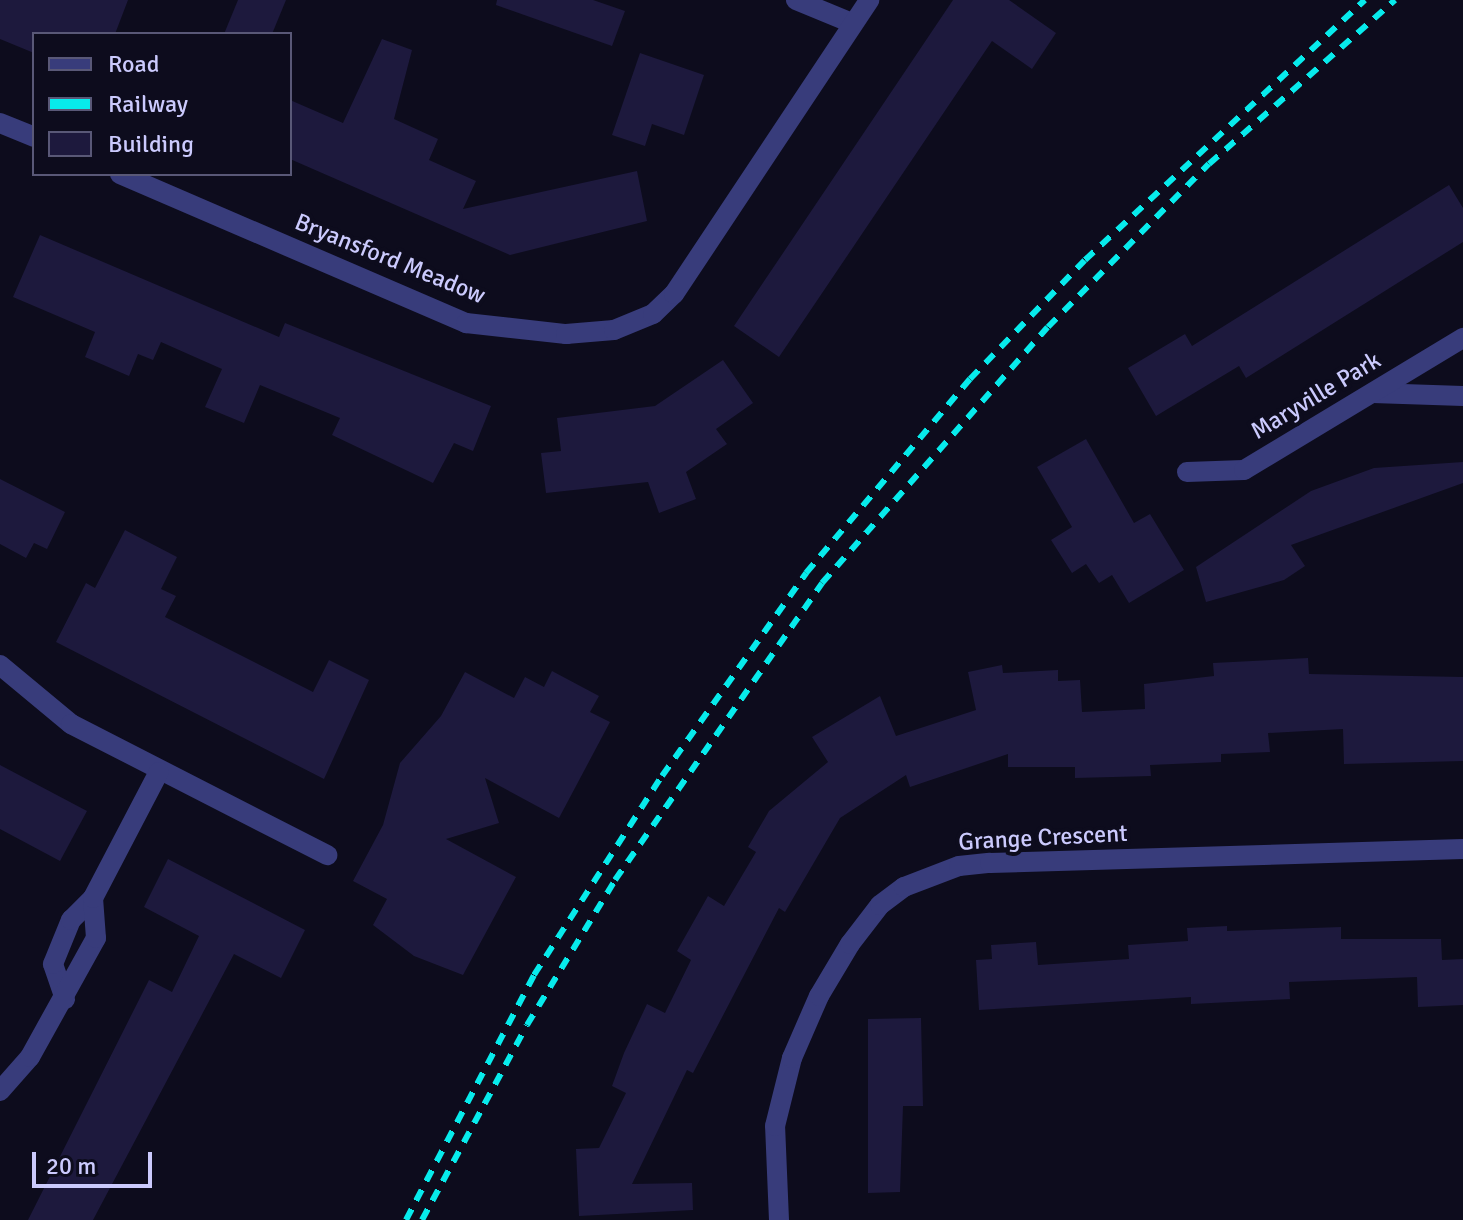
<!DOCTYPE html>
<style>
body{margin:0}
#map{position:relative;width:1463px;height:1220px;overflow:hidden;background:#0d0c1d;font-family:Signika,sans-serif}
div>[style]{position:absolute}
.building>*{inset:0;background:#1d193d}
.minor>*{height:20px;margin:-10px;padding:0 10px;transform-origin:10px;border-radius:10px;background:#383c7b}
.rail>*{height:6px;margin-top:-3px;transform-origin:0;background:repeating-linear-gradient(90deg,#07ebec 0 12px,transparent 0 22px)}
span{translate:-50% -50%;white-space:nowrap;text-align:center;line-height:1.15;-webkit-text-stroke:8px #0d0c1d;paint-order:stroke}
.street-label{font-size:24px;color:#cbcafd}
.legend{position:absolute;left:32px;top:32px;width:260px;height:144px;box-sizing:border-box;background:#0d0c1d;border:2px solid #595877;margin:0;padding:10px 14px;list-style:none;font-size:24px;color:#cbcafd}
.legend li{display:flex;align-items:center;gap:16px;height:40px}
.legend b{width:40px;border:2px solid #595877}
.scale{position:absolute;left:32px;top:1152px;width:120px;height:36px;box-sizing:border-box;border:4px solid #cbcafd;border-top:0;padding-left:10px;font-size:24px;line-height:28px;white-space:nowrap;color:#cbcafd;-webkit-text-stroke:6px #0d0c1d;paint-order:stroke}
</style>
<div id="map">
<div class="building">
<i style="clip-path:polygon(0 0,128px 0,115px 34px,34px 34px,34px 53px,0 39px)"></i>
<i style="clip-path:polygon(238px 0,286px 0,272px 34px,224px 34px)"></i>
<i style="clip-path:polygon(497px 0,593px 0,625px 11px,612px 46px,496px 5px)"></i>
<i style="clip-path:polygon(953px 0,1009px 0,1056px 33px,1032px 69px,992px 41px,779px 357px,734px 326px)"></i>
<i style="clip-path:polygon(382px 39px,412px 50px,394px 119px,438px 139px,429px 160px,476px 181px,463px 209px,637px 171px,647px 221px,510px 255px,290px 159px,290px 100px,343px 123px)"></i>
<i style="clip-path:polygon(640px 53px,704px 75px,684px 135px,652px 124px,645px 146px,612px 135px)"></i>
<i style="clip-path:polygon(1449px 185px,1463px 208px,1463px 242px,1246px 378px,1239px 366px,1156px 416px,1128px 368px,1185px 334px,1192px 346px)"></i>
<i style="clip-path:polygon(40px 235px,279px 337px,285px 323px,491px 406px,473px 451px,454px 443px,433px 483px,332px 435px,340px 418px,260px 385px,244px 423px,205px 407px,222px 369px,161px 342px,153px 360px,138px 354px,129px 376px,85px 357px,95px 332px,13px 297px)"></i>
<i style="clip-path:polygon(723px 360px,753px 403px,716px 429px,727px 444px,686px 472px,696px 499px,659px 513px,648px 482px,546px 493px,541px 453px,561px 451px,557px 418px,655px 406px)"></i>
<i style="clip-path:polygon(1086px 439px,1134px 523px,1150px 514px,1184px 570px,1129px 603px,1112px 575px,1099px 583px,1086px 564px,1072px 573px,1051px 540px,1072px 527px,1037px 467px)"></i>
<i style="clip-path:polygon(1463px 462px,1463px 483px,1291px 545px,1305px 566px,1284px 580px,1206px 602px,1196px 567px,1311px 491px,1374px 468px)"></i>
<i style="clip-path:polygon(0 479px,65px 512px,47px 549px,34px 543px,26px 558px,0 544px)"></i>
<i style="clip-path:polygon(125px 530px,177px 557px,161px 589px,176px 596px,165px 617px,313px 692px,329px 660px,369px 680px,324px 779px,56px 642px,86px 583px,95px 588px)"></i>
<i style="clip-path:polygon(1308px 658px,1309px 674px,1463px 677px,1463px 761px,1344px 764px,1343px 729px,1268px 733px,1270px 752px,1221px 754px,1221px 762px,1150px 765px,1151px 776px,1075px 778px,1075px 767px,1008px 767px,1008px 754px,910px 787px,906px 775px,840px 818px,785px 912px,779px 908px,693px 1073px,687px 1070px,632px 1184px,692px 1183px,693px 1210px,579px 1216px,576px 1149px,599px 1148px,626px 1093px,612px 1086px,624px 1053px,647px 1004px,665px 1013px,691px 960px,677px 951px,708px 896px,724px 906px,756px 852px,748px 847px,769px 811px,828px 762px,812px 737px,880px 696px,896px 736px,976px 710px,968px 672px,1002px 665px,1003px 673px,1058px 670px,1058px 681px,1080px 680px,1082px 712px,1145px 709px,1144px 684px,1214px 676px,1213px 663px)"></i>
<i style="clip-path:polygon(552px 671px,599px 696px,590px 712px,610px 722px,559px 818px,485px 778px,499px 823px,446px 839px,516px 877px,463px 975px,414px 956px,373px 925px,387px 899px,353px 881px,383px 825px,400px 763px,441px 716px,465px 672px,514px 698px,525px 677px,544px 687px)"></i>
<i style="clip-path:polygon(0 765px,87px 811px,60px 861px,0 829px)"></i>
<i style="clip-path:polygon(168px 859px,305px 930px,281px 978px,234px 954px,93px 1220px,28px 1220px,149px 980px,172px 992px,199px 936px,144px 907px)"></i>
<i style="clip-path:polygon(1227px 926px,1227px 931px,1341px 927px,1341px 939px,1441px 939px,1442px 960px,1463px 959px,1463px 1005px,1418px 1007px,1417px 977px,1289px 982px,1290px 999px,1191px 1004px,1191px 997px,979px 1010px,976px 960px,992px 959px,991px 945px,1036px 942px,1038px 965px,1129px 959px,1128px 945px,1188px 941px,1187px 928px)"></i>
<i style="clip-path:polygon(921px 1018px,923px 1106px,903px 1106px,900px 1192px,868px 1193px,868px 1019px)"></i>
</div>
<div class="minor">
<i style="left:796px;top:0;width:61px;rotate:22.3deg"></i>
<i style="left:0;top:123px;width:37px;rotate:22deg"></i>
<i style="left:120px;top:174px;width:377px;rotate:23.3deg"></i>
<i style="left:466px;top:323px;width:101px;rotate:6.3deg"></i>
<i style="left:566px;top:334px;width:48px;rotate:-4.8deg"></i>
<i style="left:614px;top:330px;width:42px;rotate:-22.3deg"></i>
<i style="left:653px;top:314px;width:29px;rotate:-44deg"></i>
<i style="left:674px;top:294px;width:353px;rotate:-56.4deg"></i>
<i style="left:1373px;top:393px;width:90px;rotate:1.9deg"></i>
<i style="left:1187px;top:472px;width:57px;rotate:-2deg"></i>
<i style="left:1244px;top:470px;width:256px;rotate:-31.1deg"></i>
<i style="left:0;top:665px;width:92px;rotate:39.7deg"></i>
<i style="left:71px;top:724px;width:288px;rotate:27.1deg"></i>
<i style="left:65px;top:999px;width:37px;rotate:-109deg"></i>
<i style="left:53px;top:964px;width:48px;rotate:-67.8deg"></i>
<i style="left:71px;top:920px;width:31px;rotate:-45deg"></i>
<i style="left:0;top:1091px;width:45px;rotate:-48.6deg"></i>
<i style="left:30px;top:1057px;width:136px;rotate:-61deg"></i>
<i style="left:96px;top:938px;width:40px;rotate:-94.3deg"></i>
<i style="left:93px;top:898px;width:142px;rotate:-62.4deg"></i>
<i style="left:779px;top:1220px;width:94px;rotate:-92.4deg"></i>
<i style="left:775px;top:1126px;width:70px;rotate:-76deg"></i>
<i style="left:792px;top:1058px;width:68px;rotate:-66.5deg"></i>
<i style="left:819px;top:996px;width:61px;rotate:-59.2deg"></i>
<i style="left:850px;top:944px;width:49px;rotate:-52.4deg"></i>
<i style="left:880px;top:905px;width:30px;rotate:-37deg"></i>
<i style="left:904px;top:887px;width:59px;rotate:-20.9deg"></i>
<i style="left:959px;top:866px;width:31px;rotate:-6deg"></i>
<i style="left:990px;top:863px;width:473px;rotate:-1.7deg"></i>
</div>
<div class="rail">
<i style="left:406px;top:1220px;width:276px;rotate:-62.4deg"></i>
<i style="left:534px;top:975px;width:237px;rotate:-57.3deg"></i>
<i style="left:662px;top:776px;width:249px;rotate:-54.6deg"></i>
<i style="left:806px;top:573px;width:254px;rotate:-49.8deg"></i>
<i style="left:970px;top:379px;width:165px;rotate:-46deg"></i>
<i style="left:1085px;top:260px;width:382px;rotate:-42.9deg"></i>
<i style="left:422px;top:1220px;width:221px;rotate:-61.7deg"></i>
<i style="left:527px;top:1025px;width:170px;rotate:-58.7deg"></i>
<i style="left:615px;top:880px;width:362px;rotate:-55.1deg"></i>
<i style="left:822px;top:583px;width:341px;rotate:-48.6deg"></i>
<i style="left:1048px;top:327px;width:229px;rotate:-45.4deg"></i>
<i style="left:1209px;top:164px;width:248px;rotate:-41.4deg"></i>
</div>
<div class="street-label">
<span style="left:390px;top:259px;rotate:22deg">Bryansford Meadow</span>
<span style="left:1316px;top:396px;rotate:-31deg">Maryville Park</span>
<span style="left:1043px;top:838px;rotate:-3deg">Grange Crescent</span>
</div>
<ul class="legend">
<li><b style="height:10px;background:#383c7b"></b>Road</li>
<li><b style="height:10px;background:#07ebec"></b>Railway</li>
<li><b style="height:22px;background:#1d193d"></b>Building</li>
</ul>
<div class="scale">20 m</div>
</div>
